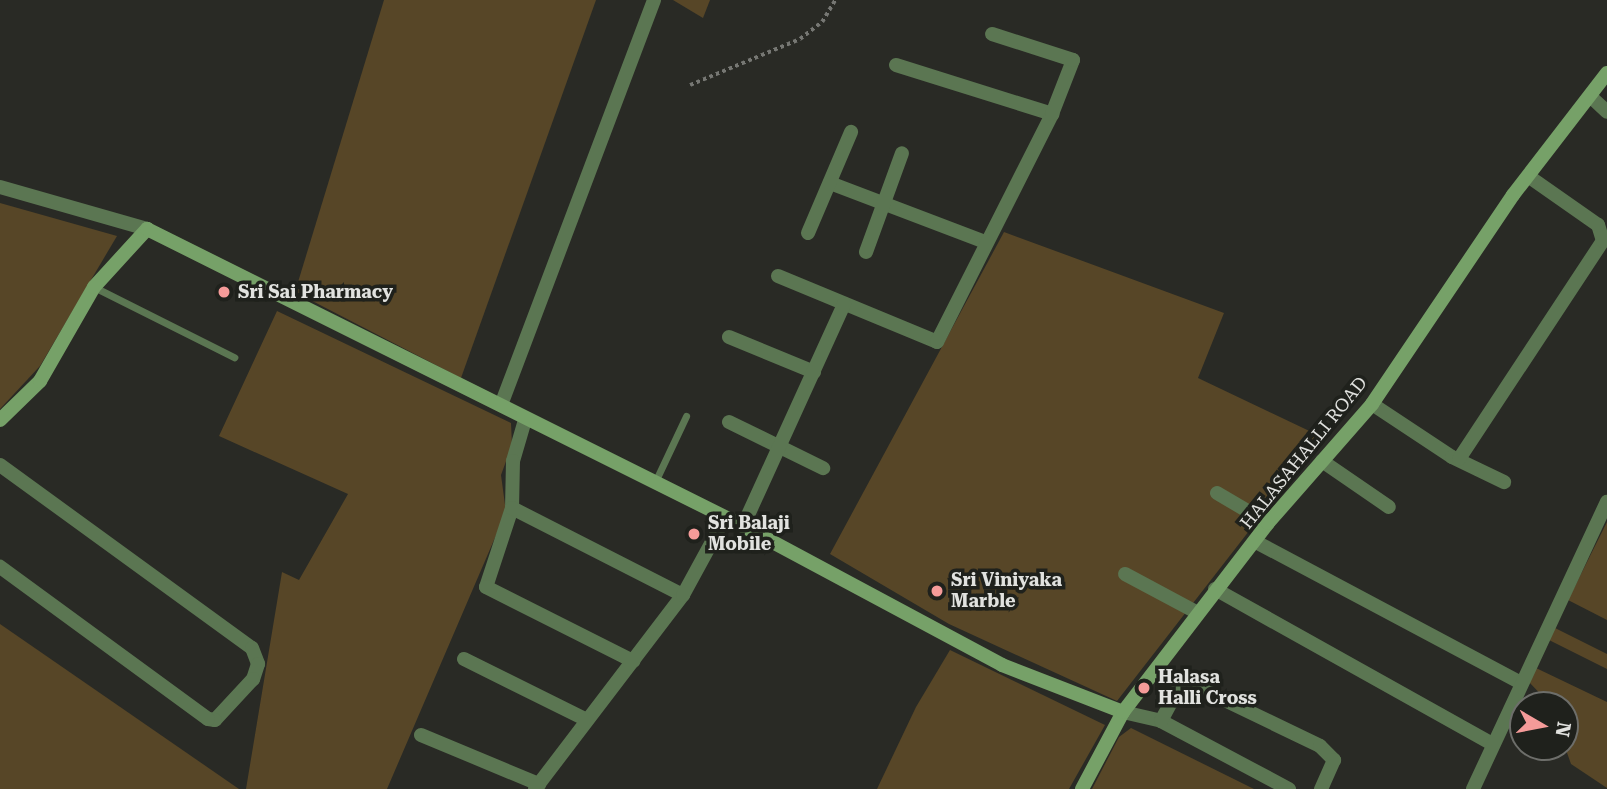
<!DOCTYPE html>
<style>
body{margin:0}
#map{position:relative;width:1607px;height:789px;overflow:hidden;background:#292a25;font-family:"Roboto Serif",serif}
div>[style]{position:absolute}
.green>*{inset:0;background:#574627}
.path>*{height:3.5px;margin-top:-1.75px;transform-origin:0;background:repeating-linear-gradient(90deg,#767773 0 3.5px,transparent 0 7px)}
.lane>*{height:7px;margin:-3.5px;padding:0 3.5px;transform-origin:3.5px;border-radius:3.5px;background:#5b7652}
.street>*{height:14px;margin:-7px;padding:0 7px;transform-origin:7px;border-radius:7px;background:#5b7652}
.secondary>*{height:14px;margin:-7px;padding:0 7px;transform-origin:7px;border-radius:7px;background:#76a168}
.dots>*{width:19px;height:19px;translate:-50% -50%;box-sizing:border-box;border:4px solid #1f211c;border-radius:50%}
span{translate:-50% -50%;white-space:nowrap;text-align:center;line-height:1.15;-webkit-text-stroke:7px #1f211c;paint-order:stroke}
.poi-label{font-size:18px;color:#e1e2df;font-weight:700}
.left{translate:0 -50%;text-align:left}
.street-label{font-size:18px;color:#e1e2df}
.north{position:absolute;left:1509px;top:691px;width:70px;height:70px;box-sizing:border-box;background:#1f211c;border:2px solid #6d6e6a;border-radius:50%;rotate:100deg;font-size:19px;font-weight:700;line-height:28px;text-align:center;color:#e1e2df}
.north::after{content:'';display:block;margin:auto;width:24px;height:32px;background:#f59b99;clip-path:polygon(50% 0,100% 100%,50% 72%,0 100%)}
</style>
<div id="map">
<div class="green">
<i style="clip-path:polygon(384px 0,596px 0,461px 378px,295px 292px)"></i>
<i style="clip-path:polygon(673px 0,710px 0,703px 18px)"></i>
<i style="clip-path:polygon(0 203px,117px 236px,40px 366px,0 409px)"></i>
<i style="clip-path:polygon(1004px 232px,1224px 313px,1198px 378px,1322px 437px,1117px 701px,949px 624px,830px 554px)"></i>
<i style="clip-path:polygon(277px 311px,511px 423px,512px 445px,501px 475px,506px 512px,387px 789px,246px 789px,282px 572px,299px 580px,348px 494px,219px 436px)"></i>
<i style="clip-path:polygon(1607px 522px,1607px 620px,1568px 600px)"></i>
<i style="clip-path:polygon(0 624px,239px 789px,0 789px)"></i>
<i style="clip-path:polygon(1555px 628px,1607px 654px,1607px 669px,1549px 640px)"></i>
<i style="clip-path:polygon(950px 650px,1105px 725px,1069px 789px,877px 789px,916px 707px)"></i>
<i style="clip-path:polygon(1536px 668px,1607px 702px,1607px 788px,1571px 764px,1565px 747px,1565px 705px,1551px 705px,1528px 681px)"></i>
<i style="clip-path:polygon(1131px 728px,1254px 789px,1092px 789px,1119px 737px)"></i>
</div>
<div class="path">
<i style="left:690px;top:85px;width:119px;rotate:-22.7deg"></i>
<i style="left:800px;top:39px;width:28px;rotate:-38deg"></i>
<i style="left:822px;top:22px;width:26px;rotate:-59deg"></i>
</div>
<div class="lane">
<i style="left:94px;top:287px;width:157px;rotate:26.6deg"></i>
<i style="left:655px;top:482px;width:73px;rotate:-64.8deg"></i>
</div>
<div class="street">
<i style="left:896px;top:65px;width:164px;rotate:17.4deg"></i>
<i style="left:1590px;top:96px;width:23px;rotate:43deg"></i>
<i style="left:830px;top:183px;width:166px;rotate:20.8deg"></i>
<i style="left:0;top:187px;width:153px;rotate:15.9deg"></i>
<i style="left:808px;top:233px;width:110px;rotate:-66.9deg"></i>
<i style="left:866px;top:252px;width:105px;rotate:-70deg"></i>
<i style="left:778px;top:276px;width:172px;rotate:22.5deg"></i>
<i style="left:937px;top:342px;width:255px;rotate:-63.2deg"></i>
<i style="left:1052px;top:114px;width:58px;rotate:-68.7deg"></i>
<i style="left:1073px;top:60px;width:85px;rotate:-162.2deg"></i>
<i style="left:729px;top:337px;width:92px;rotate:22.4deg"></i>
<i style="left:1372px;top:404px;width:96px;rotate:33.5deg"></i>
<i style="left:1452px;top:457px;width:58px;rotate:25.7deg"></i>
<i style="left:501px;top:405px;width:433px;rotate:-69.3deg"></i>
<i style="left:525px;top:420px;width:43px;rotate:106.3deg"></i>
<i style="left:513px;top:461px;width:47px;rotate:91.2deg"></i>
<i style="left:512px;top:508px;width:83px;rotate:108.2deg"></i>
<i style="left:486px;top:587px;width:165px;rotate:26.7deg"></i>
<i style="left:729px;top:422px;width:105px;rotate:26.1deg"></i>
<i style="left:1459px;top:459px;width:261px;rotate:-56.6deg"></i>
<i style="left:1603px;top:241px;width:17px;rotate:-107deg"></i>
<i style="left:1598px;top:225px;width:85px;rotate:-145deg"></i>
<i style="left:1322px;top:461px;width:81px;rotate:34.5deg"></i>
<i style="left:0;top:465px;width:311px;rotate:36deg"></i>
<i style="left:252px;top:648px;width:17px;rotate:69deg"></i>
<i style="left:258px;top:664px;width:16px;rotate:108deg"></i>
<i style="left:253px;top:679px;width:56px;rotate:132.8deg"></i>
<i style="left:215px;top:720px;width:7px;rotate:-172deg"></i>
<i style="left:208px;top:719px;width:258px;rotate:-143.8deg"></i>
<i style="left:1217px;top:493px;width:59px;rotate:30.5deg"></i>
<i style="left:512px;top:508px;width:192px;rotate:27deg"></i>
<i style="left:743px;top:526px;width:244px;rotate:-65.5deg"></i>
<i style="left:1256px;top:542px;width:300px;rotate:28deg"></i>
<i style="left:1125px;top:574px;width:83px;rotate:28.1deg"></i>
<i style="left:1215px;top:589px;width:317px;rotate:29.2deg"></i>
<i style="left:464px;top:659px;width:135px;rotate:26.4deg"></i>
<i style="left:1123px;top:712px;width:39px;rotate:13deg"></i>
<i style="left:1161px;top:721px;width:145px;rotate:28deg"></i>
<i style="left:1161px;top:721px;width:47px;rotate:-61.8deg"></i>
<i style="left:1183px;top:680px;width:152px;rotate:25.7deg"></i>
<i style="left:1320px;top:746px;width:20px;rotate:45deg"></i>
<i style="left:1334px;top:760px;width:32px;rotate:114deg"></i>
<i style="left:421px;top:735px;width:128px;rotate:22.6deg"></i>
<i style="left:535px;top:789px;width:244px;rotate:-52.7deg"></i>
<i style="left:683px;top:595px;width:88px;rotate:-61.4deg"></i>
<i style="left:1473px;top:789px;width:317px;rotate:-65deg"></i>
</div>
<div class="secondary">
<i style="left:0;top:420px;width:56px;rotate:-44.3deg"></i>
<i style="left:40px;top:381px;width:108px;rotate:-60.1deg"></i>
<i style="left:94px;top:287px;width:79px;rotate:-47.6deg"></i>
<i style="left:147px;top:229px;width:666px;rotate:26.49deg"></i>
<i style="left:743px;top:526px;width:294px;rotate:28.2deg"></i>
<i style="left:1002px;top:665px;width:130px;rotate:21.2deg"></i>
<i style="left:1082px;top:789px;width:87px;rotate:-62deg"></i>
<i style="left:1123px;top:712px;width:238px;rotate:-52.5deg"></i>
<i style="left:1268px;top:523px;width:158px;rotate:-48.8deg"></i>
<i style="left:1372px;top:404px;width:252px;rotate:-56deg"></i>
<i style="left:1513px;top:195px;width:154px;rotate:-52.4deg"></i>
</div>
<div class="dots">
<i style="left:224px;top:292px;background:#f59b99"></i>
<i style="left:694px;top:534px;background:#f59b99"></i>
<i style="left:937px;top:591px;background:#f59b99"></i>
<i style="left:1144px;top:688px;background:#f59b99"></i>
</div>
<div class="poi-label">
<span class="left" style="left:238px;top:292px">Sri Sai Pharmacy</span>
<span class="left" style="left:708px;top:534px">Sri Balaji<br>Mobile</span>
<span class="left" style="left:951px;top:591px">Sri Viniyaka<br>Marble</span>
<span class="left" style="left:1158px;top:688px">Halasa<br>Halli Cross</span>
</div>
<div class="street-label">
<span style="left:1304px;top:453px;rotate:-51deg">HALASAHALLI ROAD</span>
</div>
<div class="north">N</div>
</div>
